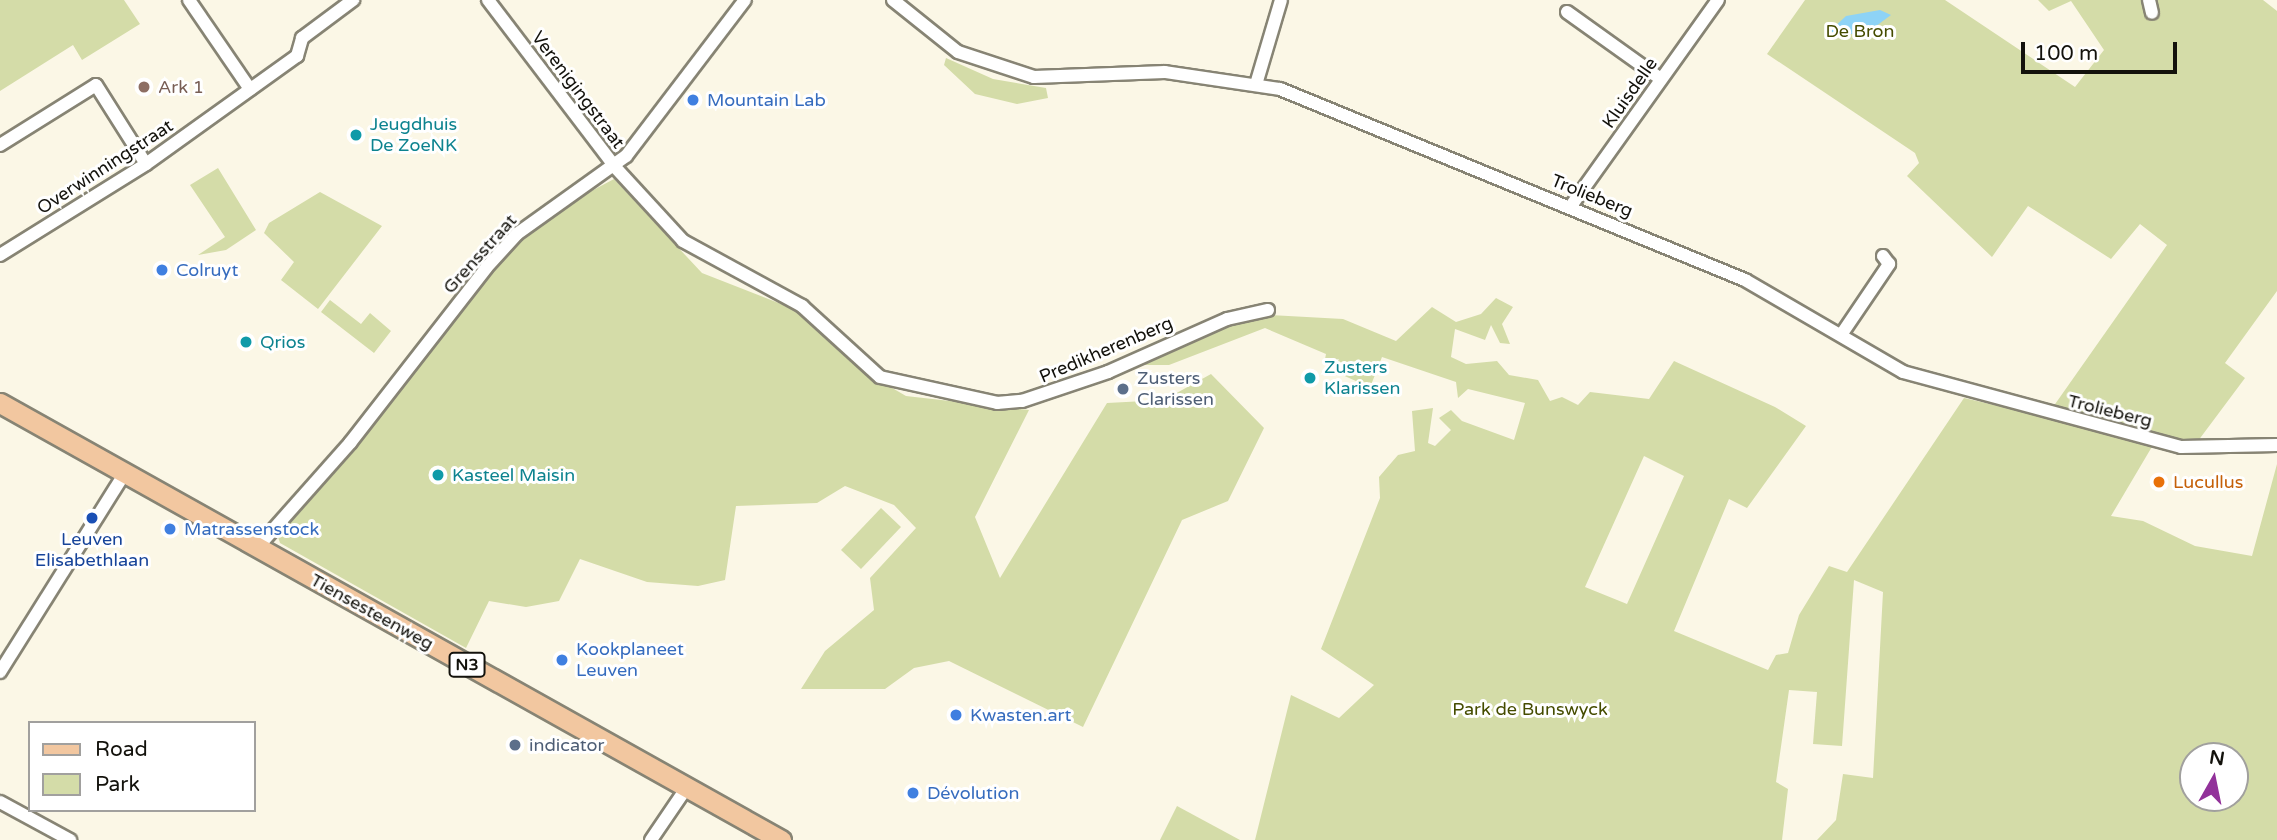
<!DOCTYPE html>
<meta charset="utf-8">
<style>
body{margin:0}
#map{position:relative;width:2277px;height:840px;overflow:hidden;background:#fbf7e6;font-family:"Varela Round",sans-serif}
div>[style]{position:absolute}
.green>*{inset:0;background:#d4dca8}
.water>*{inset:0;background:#8ed3f6}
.roads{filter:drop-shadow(2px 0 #878474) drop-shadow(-2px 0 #878474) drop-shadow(0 2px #878474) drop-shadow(0 -2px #878474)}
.street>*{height:12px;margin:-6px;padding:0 6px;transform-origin:6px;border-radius:6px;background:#fff}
.primary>*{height:19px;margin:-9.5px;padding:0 9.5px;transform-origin:9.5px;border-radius:9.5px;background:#f2c7a0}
.dots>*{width:19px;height:19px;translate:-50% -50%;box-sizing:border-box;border:4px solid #fff;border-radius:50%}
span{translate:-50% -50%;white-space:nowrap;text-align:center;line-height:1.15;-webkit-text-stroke:6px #fff;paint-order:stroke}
.shield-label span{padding:2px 5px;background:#fff;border:2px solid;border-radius:5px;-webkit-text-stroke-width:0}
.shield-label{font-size:16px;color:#13120c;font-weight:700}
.park-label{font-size:18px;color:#454c00}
.education-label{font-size:18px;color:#785e54}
.left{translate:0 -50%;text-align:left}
.street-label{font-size:18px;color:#13120c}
.shop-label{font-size:18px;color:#366cbe}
.culture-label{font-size:18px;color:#0d838f}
.service-label{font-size:18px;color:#4e5e75}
.food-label{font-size:18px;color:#c56008}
.transit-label{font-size:18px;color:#164399}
.legend{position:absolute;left:28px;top:721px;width:228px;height:91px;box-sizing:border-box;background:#fff;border:2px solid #a1a09e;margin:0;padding:9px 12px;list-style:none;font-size:21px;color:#13120c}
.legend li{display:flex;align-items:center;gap:14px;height:35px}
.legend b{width:35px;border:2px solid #a1a09e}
.north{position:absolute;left:2179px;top:742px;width:70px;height:70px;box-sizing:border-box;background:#fff;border:2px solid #a1a09e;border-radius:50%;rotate:9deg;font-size:19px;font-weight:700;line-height:28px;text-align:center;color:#13120c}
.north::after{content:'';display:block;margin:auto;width:24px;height:32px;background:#92329a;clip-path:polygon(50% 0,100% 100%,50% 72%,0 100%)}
.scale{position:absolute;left:2021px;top:42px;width:156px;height:32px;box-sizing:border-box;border:4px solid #13120c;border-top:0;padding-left:9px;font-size:21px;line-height:24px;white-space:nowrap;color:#13120c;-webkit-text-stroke:5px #fff;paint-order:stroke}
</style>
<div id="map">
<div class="green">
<i style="clip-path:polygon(0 0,124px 0,140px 24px,82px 60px,73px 45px,0 91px)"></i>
<i style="clip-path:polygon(evenodd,1805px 0,1945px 0,2075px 87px,2104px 50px,2071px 1px,2049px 11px,2038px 0,2263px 0,2277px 11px,2277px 291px,2225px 363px,2245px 378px,2195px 445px,2153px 445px,2111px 516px,2143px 521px,2195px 546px,2252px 556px,2277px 464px,2277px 840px,1817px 840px,1836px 820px,1843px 774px,1873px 778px,1883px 592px,1854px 580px,1842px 746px,1813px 744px,1817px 692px,1789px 690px,1776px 782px,1788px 789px,1782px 840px,1255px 840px,1291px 695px,1339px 718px,1374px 685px,1321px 649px,1380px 498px,1379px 477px,1398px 455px,1415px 451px,1412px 411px,1433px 408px,1428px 443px,1435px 446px,1451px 430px,1439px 418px,1451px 410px,1462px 421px,1514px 440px,1525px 403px,1468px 389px,1458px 398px,1456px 382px,1382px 357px,1371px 385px,1358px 382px,1338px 373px,1341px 366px,1325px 359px,1326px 354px,1265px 328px,1169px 365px,1135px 365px,1252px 314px,1343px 319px,1396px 341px,1432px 307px,1456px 322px,1481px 314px,1496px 298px,1513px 307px,1502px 324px,1510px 344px,1500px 343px,1491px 325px,1485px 340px,1455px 329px,1451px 357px,1466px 364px,1497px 361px,1509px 375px,1538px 380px,1550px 401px,1562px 397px,1578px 405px,1590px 392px,1649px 399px,1674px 361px,1775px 407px,1806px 426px,1747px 508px,1729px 499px,1674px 631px,1768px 670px,1776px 655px,1788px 653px,1799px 615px,1829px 566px,1847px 572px,1964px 398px,2046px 417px,2167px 245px,2140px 224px,2111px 259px,2028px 206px,1992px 257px,1907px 176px,1919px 163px,1915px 153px,1767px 54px,1805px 0,1644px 456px,1684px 476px,1627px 604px,1585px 587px,1644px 456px,1805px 0,2193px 756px,2235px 756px,2235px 798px,2193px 798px,2193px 756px)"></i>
<i style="clip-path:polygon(946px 58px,993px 79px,1046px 88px,1048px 98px,1017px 104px,975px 94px,944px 65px)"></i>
<i style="clip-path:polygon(218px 168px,256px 230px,226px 250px,198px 255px,225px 237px,190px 185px)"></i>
<i style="clip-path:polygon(614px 179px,702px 273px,794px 309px,875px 378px,906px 396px,1029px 410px,975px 517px,1000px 578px,1107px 403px,1164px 400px,1211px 374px,1264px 428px,1228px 501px,1182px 520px,1083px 727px,949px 661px,914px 668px,885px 689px,801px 689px,825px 651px,874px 610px,870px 578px,916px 528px,894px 505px,845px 486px,817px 503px,736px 506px,725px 580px,698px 586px,647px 582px,580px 559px,559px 601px,526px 607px,489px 601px,466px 648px,280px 543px,276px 531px,371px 427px,492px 269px,552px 212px)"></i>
<i style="clip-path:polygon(320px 192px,382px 226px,318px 309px,281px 280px,294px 262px,264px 233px,269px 223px)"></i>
<i style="clip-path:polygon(330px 300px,361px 324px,370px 313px,391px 331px,374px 353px,321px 312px)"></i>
<i style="clip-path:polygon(881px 508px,901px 527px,861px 569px,841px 550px)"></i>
<i style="clip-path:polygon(1177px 806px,1240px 840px,1160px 840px)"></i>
</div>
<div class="water">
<i style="clip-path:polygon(1880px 10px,1891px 15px,1864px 35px,1829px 32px,1846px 16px)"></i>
</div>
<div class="roads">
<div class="street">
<i style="left:189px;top:0;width:108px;rotate:55.6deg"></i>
<i style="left:488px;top:0;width:210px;rotate:52.7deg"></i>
<i style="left:615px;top:167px;width:100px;rotate:47.4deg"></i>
<i style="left:683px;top:241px;width:136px;rotate:28.6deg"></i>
<i style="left:802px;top:306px;width:105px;rotate:42.3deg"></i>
<i style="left:880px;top:377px;width:120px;rotate:12.5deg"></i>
<i style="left:997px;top:403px;width:25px;rotate:-5deg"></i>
<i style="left:1022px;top:401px;width:91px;rotate:-18.6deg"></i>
<i style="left:1108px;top:372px;width:130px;rotate:-24deg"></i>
<i style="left:1227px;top:319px;width:42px;rotate:-12.4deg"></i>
<i style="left:893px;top:0;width:83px;rotate:38.7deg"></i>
<i style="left:958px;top:52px;width:80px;rotate:18.2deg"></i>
<i style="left:1034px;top:77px;width:131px;rotate:-2.2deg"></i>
<i style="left:1165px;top:72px;width:116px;rotate:8.4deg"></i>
<i style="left:1280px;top:89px;width:503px;rotate:22.33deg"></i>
<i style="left:1745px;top:280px;width:183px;rotate:30.2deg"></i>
<i style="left:1903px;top:372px;width:288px;rotate:15.1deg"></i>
<i style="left:2181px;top:447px;width:96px;rotate:-1.2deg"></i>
<i style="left:2149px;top:0;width:13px;rotate:77deg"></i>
<i style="left:1567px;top:12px;width:115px;rotate:35.5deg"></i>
<i style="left:1257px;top:81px;width:84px;rotate:-73.5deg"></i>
<i style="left:0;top:145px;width:113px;rotate:-32deg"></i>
<i style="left:96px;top:85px;width:93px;rotate:57.7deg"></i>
<i style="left:1571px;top:206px;width:253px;rotate:-54.5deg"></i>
<i style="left:0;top:255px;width:172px;rotate:-31.9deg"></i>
<i style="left:146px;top:164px;width:186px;rotate:-35.6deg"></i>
<i style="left:297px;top:56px;width:19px;rotate:-74deg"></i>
<i style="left:302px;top:38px;width:64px;rotate:-36.7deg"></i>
<i style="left:1841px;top:335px;width:86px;rotate:-55.9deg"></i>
<i style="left:1889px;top:264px;width:10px;rotate:-127deg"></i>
<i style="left:256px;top:549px;width:142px;rotate:-48.4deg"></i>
<i style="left:350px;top:443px;width:222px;rotate:-52.1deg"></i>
<i style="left:486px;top:268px;width:46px;rotate:-47.6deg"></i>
<i style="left:517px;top:234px;width:134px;rotate:-35.6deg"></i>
<i style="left:626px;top:156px;width:196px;rotate:-52.7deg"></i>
<i style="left:0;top:672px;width:235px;rotate:-57.9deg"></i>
<i style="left:0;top:802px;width:80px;rotate:28.5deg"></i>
<i style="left:651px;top:840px;width:64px;rotate:-55.8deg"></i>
</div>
<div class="primary">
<i style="left:0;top:403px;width:895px;rotate:29.23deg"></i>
</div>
</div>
<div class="dots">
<i style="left:144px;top:87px;background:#8d6e63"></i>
<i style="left:693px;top:100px;background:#3f7fe0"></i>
<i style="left:356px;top:135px;background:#0f9aa8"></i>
<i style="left:162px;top:270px;background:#3f7fe0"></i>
<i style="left:246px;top:342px;background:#0f9aa8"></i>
<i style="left:1310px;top:378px;background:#0f9aa8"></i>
<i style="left:1123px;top:389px;background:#5c6f8a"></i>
<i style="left:438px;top:475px;background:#0f9aa8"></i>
<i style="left:2159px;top:482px;background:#e8710a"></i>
<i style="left:92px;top:518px;background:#1a4fb4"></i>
<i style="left:170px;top:529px;background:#3f7fe0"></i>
<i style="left:562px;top:660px;background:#3f7fe0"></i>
<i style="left:956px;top:715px;background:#3f7fe0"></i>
<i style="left:515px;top:745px;background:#5c6f8a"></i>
<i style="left:913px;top:793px;background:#3f7fe0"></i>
</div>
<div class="shield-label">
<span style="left:467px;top:665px">N3</span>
</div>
<div class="park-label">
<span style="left:1860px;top:31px">De Bron</span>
<span style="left:1530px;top:709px">Park de Bunswyck</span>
</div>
<div class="education-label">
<span class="left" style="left:158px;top:87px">Ark 1</span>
</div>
<div class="street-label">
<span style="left:578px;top:90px;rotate:53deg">Verenigingstraat</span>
<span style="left:1630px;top:93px;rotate:-55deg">Kluisdelle</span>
<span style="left:105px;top:167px;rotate:-33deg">Overwinningstraat</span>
<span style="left:1592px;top:196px;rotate:22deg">Trolieberg</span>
<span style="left:480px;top:254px;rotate:-48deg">Grensstraat</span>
<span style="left:1106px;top:350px;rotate:-23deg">Predikherenberg</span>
<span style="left:2110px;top:411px;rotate:14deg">Trolieberg</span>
<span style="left:372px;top:612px;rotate:29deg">Tiensesteenweg</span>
</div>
<div class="shop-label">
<span class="left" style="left:707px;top:100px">Mountain Lab</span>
<span class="left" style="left:176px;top:270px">Colruyt</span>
<span class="left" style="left:184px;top:529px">Matrassenstock</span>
<span class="left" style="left:576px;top:660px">Kookplaneet<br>Leuven</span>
<span class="left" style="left:970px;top:715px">Kwasten.art</span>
<span class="left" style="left:927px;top:793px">Dévolution</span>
</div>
<div class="culture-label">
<span class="left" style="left:370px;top:135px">Jeugdhuis<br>De ZoeNK</span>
<span class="left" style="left:260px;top:342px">Qrios</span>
<span class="left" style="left:1324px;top:378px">Zusters<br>Klarissen</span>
<span class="left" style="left:452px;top:475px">Kasteel Maisin</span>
</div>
<div class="service-label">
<span class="left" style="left:1137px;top:389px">Zusters<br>Clarissen</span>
<span class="left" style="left:529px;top:745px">indicator</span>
</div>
<div class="food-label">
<span class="left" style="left:2173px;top:482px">Lucullus</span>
</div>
<div class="transit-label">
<span style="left:92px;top:550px">Leuven<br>Elisabethlaan</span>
</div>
<ul class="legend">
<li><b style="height:9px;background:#f2c7a0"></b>Road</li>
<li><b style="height:19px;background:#d4dca8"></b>Park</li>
</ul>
<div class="north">N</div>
<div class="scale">100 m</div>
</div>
